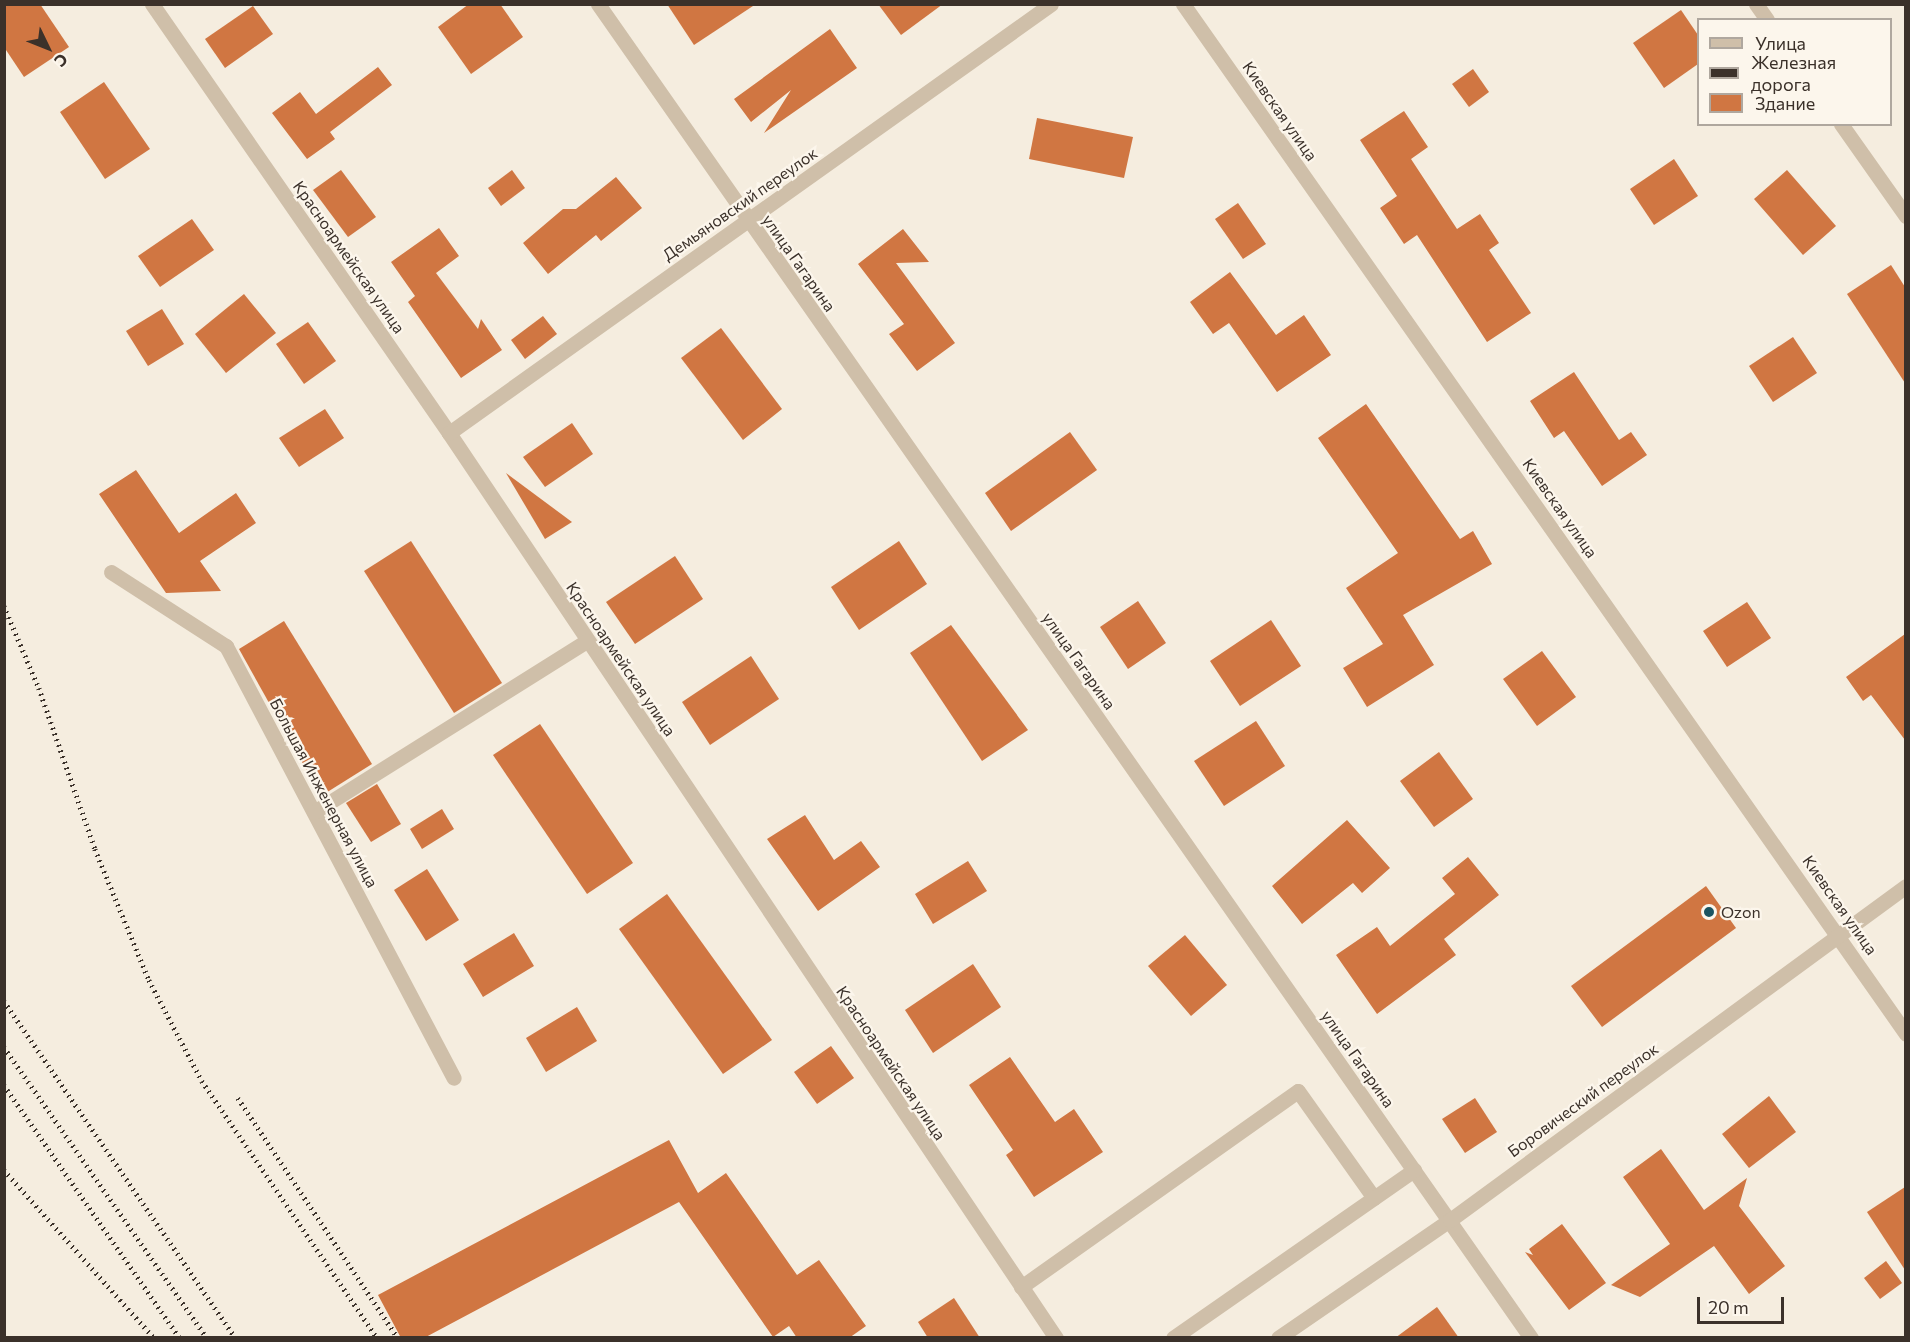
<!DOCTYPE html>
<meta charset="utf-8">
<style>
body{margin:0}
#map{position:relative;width:1910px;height:1342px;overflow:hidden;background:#f5eddf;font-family:Commissioner,sans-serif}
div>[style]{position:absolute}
.building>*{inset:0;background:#d07642}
.minor>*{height:15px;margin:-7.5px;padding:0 7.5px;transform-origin:7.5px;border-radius:7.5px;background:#cfbfa9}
.rail>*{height:4.5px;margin-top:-2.25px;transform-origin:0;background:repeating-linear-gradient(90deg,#3b312a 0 1.5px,transparent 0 6px)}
.dots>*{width:16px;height:16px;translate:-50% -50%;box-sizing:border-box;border:3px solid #fcf6ec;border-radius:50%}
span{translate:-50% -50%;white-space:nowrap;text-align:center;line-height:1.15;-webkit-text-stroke:4.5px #fcf6ec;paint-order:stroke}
.street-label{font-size:16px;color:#3b312a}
.poi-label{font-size:16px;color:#3b312a}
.left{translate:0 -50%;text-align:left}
.frame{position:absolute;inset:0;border:6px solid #3b312a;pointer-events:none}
.legend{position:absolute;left:1697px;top:18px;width:195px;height:108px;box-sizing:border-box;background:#fcf6ec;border:2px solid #afa79e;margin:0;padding:8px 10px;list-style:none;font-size:18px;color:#3b312a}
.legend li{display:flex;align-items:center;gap:12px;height:30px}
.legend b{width:30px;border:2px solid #afa79e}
.north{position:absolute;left:18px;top:18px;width:60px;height:60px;-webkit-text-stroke:4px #fcf6ec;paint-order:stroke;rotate:133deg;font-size:16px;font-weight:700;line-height:24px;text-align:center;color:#3b312a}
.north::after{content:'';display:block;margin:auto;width:21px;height:27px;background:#3b312a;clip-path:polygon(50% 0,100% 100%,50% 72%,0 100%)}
.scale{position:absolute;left:1697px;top:1297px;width:87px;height:27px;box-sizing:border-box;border:3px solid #3b312a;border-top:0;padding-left:8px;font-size:18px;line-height:21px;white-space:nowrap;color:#3b312a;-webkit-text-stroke:4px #fcf6ec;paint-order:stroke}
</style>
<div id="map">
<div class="building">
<i style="clip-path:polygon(4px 4px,40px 4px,69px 47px,24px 77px,4px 47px)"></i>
<i style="clip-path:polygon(469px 4px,500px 4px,523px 37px,471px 74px,438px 27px)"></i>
<i style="clip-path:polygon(667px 4px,756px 4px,694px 45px)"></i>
<i style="clip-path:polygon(878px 4px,943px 4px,901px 35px)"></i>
<i style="clip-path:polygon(253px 6px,273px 34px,225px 68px,205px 39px)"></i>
<i style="clip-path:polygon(1681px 10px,1698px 35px,1698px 64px,1664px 88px,1633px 43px)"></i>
<i style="clip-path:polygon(830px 29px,857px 68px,764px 133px,791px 90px,751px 122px,734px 99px)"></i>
<i style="clip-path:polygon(378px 67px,392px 85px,330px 132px,335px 139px,307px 159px,272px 113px,300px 92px,316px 114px)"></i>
<i style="clip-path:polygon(1473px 69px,1489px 92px,1469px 107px,1452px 84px)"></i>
<i style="clip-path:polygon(104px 82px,150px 149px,105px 179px,60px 112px)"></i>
<i style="clip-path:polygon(1404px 111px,1428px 147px,1411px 159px,1457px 229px,1480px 214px,1499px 243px,1489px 250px,1531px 313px,1487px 342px,1417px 235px,1404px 244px,1380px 208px,1397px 196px,1360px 140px)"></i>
<i style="clip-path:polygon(1037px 118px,1133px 137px,1124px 178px,1029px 159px)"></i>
<i style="clip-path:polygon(1674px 159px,1698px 196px,1654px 225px,1630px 189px)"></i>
<i style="clip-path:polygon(341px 170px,376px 217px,348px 237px,313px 190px)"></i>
<i style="clip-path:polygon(512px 170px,525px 188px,501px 206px,488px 188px)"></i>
<i style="clip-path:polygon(1787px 170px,1836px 226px,1803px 255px,1754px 199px)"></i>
<i style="clip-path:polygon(616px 177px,642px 208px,601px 241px,596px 235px,548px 274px,523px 243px,563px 209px,576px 209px)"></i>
<i style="clip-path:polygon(1238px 203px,1266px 244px,1243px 259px,1215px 219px)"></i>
<i style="clip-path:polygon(192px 219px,214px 250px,160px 287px,138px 256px)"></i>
<i style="clip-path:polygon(439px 228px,459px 256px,436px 273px,478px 329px,481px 319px,502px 350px,461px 378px,408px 302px,415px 296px,391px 262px)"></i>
<i style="clip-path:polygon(903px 229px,929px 262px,896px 263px,955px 343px,917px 371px,889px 334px,904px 324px,858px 264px)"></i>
<i style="clip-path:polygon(1891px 265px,1905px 287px,1905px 383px,1847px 294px)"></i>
<i style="clip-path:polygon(1230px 272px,1276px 335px,1304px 315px,1331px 355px,1277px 392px,1229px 323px,1213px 334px,1190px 302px)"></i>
<i style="clip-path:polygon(244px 294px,276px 333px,226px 373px,195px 334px)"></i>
<i style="clip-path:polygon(162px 309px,184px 344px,148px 366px,126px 331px)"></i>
<i style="clip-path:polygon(543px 316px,557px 334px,525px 359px,511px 340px)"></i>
<i style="clip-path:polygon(308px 322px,336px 361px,304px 384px,276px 344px)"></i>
<i style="clip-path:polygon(721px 328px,782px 409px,743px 440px,681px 358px)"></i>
<i style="clip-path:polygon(1793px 337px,1817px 373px,1773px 402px,1749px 366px)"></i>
<i style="clip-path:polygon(1574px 372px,1619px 440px,1631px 432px,1647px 455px,1602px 486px,1564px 431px,1554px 438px,1530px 401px)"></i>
<i style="clip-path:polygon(1366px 404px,1460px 539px,1473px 531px,1492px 564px,1403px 615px,1434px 665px,1367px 707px,1343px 668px,1383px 644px,1346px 588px,1398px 553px,1318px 438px)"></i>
<i style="clip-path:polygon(325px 409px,344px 438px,299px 467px,279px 438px)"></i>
<i style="clip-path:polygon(572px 423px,593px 454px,545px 487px,523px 457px)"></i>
<i style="clip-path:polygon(1070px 432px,1097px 470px,1011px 531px,985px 493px)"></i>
<i style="clip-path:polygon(136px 470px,179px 533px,236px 493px,256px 523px,200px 561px,221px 591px,166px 593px,99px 494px)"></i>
<i style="clip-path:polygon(506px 473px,572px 522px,545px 539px)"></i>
<i style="clip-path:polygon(411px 541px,502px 683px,454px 713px,364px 571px)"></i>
<i style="clip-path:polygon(899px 541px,927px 584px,859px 630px,831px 587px)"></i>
<i style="clip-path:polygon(675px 556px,703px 599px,635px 644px,606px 602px)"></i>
<i style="clip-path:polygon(1138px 601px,1166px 643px,1128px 669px,1100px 627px)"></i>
<i style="clip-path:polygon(1747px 602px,1771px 638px,1727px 667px,1703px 631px)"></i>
<i style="clip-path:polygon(1271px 620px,1301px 666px,1240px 706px,1210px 661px)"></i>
<i style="clip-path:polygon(284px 621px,372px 764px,321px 796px,239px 649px)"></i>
<i style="clip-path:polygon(951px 625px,1028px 730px,982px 761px,910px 653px)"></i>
<i style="clip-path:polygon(1905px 634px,1905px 740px,1871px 695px,1863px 701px,1846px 677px)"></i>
<i style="clip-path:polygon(1542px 651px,1576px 697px,1537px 726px,1503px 679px)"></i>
<i style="clip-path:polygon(751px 656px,779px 699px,710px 745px,682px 702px)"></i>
<i style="clip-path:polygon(1256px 721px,1285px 766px,1224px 806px,1194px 761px)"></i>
<i style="clip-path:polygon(540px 724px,633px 863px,587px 894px,493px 755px)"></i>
<i style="clip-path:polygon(1439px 752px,1473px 799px,1434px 827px,1400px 781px)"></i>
<i style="clip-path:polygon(377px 784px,401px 824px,371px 842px,346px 803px)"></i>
<i style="clip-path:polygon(442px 809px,454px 829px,422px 849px,410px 829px)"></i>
<i style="clip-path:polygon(805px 815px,834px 860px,861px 841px,880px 867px,818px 911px,767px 839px)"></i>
<i style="clip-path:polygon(1347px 820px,1390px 868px,1362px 893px,1353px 883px,1302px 924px,1272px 886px)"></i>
<i style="clip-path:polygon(1468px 857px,1499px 895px,1444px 939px,1456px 955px,1377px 1014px,1336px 955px,1377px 927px,1390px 946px,1455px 894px,1442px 878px)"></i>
<i style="clip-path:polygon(968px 861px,987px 891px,933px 924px,915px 894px)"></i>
<i style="clip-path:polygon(427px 869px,459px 920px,426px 941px,394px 890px)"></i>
<i style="clip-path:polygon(1706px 886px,1736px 928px,1602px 1027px,1571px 986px)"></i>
<i style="clip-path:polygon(667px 894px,772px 1040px,723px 1074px,619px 929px)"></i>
<i style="clip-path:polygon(514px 933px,534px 966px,483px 997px,463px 964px)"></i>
<i style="clip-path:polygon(1185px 935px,1227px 985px,1191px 1016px,1148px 966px)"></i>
<i style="clip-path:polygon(973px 964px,1001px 1007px,933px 1053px,905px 1010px)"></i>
<i style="clip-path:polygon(577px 1007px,597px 1041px,546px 1072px,526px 1038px)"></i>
<i style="clip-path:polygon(831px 1046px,854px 1078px,817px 1104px,794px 1072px)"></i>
<i style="clip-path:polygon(1010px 1057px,1055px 1122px,1074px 1109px,1103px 1152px,1034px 1197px,1006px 1155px,1013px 1150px,969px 1085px)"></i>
<i style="clip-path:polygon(1769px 1096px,1796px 1132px,1749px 1168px,1722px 1134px)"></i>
<i style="clip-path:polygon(1475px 1098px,1497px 1132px,1465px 1153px,1442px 1119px)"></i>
<i style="clip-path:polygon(669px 1140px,698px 1193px,726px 1173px,797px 1275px,819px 1260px,866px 1326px,849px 1338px,797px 1338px,789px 1326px,773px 1337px,679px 1202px,424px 1338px,401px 1338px,378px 1295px)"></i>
<i style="clip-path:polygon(1661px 1149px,1704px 1210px,1747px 1178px,1739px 1206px,1785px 1266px,1749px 1294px,1714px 1246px,1640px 1297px,1611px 1285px,1670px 1244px,1623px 1177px)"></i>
<i style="clip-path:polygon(1905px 1187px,1905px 1270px,1867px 1212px)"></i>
<i style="clip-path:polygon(1562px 1224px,1606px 1283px,1569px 1310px,1525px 1252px,1533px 1255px,1529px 1249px)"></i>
<i style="clip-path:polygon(1886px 1261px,1902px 1283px,1880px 1299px,1864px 1278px)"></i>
<i style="clip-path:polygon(954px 1298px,980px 1338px,928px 1338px,918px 1322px)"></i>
<i style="clip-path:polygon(1437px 1307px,1459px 1338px,1395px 1338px)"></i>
</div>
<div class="minor">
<i style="left:152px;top:4px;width:522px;rotate:55.3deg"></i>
<i style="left:449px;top:433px;width:1090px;rotate:56.15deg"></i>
<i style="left:598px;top:4px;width:1628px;rotate:55.03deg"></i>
<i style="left:1183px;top:4px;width:1258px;rotate:54.93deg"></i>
<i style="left:1756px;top:4px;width:19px;rotate:55deg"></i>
<i style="left:1841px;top:124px;width:113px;rotate:54.8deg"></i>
<i style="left:449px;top:433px;width:739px;rotate:-35.47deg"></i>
<i style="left:111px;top:572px;width:137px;rotate:32.8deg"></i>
<i style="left:226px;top:646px;width:488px;rotate:62.2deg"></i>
<i style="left:314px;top:812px;width:322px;rotate:-32.1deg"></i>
<i style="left:1021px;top:1287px;width:339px;rotate:-35.3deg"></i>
<i style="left:1298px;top:1091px;width:131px;rotate:54.6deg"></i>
<i style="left:1173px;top:1338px;width:294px;rotate:-34.9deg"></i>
<i style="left:1278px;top:1338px;width:209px;rotate:-34.5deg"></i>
<i style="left:1450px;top:1220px;width:565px;rotate:-36.22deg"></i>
</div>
<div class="rail">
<i style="left:4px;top:606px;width:89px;rotate:66.9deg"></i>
<i style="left:39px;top:688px;width:170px;rotate:70.8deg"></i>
<i style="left:95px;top:849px;width:142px;rotate:67.6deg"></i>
<i style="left:149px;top:980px;width:114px;rotate:62.3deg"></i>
<i style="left:202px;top:1081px;width:311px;rotate:55.7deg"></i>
<i style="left:4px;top:1001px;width:409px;rotate:55.5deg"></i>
<i style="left:4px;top:1047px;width:355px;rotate:55.1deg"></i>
<i style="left:4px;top:1085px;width:308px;rotate:55.2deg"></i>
<i style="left:238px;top:1098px;width:288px;rotate:56.3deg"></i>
<i style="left:4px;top:1170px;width:225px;rotate:48.2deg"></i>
</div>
<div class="dots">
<i style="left:1709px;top:912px;background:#1b5461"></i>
</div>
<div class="street-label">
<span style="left:1280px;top:111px;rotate:55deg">Киевская улица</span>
<span style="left:740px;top:204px;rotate:-35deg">Демьяновский переулок</span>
<span style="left:349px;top:257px;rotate:55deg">Красноармейская улица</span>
<span style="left:799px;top:263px;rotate:55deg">улица Гагарина</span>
<span style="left:1560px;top:508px;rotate:55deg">Киевская улица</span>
<span style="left:621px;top:659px;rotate:56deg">Красноармейская улица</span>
<span style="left:1079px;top:661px;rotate:55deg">улица Гагарина</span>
<span style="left:324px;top:793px;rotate:62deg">Большая Инженерная улица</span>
<span style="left:1840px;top:905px;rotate:55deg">Киевская улица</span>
<span style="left:1358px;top:1059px;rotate:55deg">улица Гагарина</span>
<span style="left:891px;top:1063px;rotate:56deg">Красноармейская улица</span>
<span style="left:1583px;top:1100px;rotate:-36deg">Боровический переулок</span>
</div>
<div class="poi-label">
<span class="left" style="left:1721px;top:912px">Ozon</span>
</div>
<div class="frame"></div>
<ul class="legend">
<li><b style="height:8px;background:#cfbfa9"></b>Улица</li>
<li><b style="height:8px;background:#3b312a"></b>Железная дорога</li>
<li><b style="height:16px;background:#d07642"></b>Здание</li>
</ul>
<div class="north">С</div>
<div class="scale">20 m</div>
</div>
